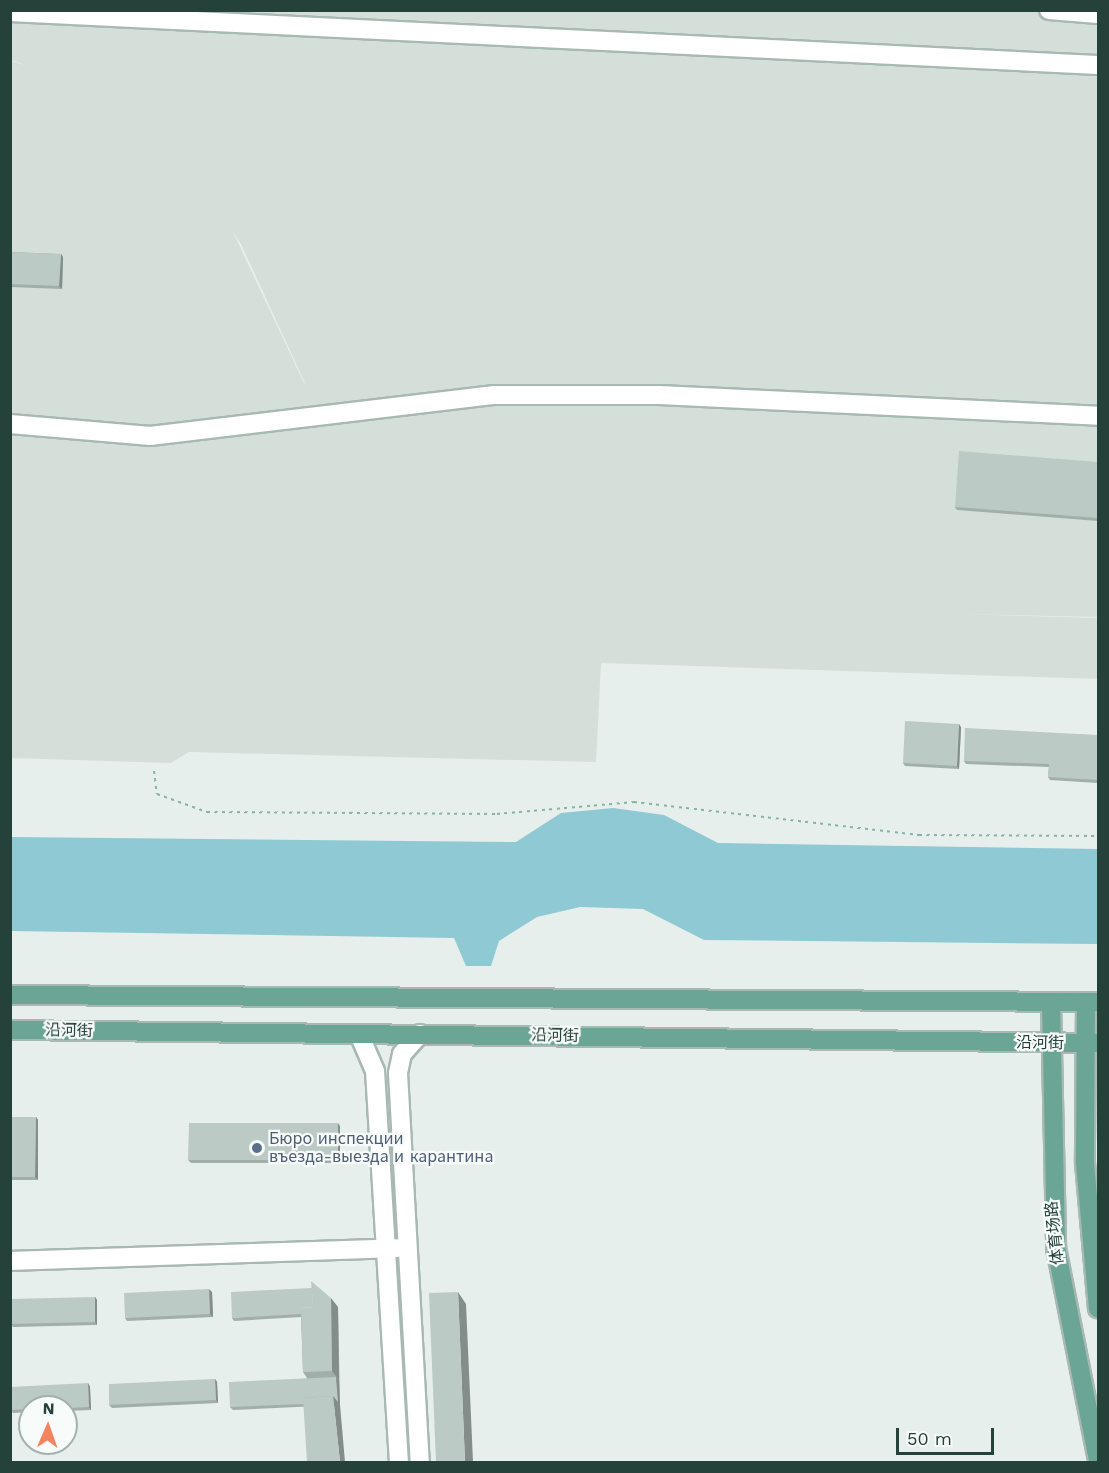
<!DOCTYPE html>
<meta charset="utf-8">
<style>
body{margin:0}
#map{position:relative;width:1109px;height:1473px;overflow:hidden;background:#e6efeb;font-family:"Work Sans","Noto Sans SC",sans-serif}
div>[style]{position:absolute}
.built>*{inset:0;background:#d4dfda}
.water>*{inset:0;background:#8ec9d4}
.path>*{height:2px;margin-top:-1px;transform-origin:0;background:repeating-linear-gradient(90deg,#86b3a5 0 3px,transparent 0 7.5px)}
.roads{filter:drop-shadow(2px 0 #a8b8b2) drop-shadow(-2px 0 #a8b8b2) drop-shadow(0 2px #a8b8b2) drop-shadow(0 -2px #a8b8b2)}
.minor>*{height:18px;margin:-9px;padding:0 9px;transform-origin:9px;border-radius:9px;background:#fff}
.major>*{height:18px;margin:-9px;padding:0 9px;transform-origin:9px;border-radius:9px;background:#6aa596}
.wall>*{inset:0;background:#a1aea9}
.shaded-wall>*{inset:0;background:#838d89}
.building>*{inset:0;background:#bbcac4}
.dots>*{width:16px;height:16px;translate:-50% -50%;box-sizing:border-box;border:3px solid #f7fbf9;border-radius:50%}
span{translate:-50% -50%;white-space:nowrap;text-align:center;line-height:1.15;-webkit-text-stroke:4.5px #f7fbf9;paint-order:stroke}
.street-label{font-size:16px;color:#24423a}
.service-label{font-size:16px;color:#4e5e75}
.left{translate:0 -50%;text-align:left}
.frame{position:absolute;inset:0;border:12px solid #24423a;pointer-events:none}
.north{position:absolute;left:18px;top:1395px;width:60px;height:60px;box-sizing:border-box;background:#f7fbf9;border:2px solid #a3b1ad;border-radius:50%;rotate:2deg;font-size:16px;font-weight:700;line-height:24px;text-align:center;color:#24423a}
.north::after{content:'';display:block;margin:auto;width:21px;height:27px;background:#f4845f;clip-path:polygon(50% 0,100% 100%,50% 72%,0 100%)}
.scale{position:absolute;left:896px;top:1428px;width:98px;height:27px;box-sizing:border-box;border:3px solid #24423a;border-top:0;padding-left:8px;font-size:18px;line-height:21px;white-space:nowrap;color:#24423a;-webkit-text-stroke:4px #f7fbf9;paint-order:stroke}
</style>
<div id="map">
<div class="built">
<i style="clip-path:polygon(evenodd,11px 11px,1098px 11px,1098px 617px,958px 614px,1098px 618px,1098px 679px,601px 663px,596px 762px,189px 752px,171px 763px,11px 758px,11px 61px,28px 66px,11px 60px,11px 11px,233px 232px,241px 244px,305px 383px,304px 383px,233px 232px)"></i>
</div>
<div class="water">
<i style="clip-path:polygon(613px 808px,664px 815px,718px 843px,1098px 849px,1098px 944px,704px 940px,643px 909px,580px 907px,537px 917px,499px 941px,491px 966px,466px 966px,454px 938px,11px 931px,11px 837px,516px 842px,561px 813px)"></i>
</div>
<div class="path">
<i style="left:154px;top:771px;width:23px;rotate:83deg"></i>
<i style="left:157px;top:794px;width:53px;rotate:19.8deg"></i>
<i style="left:207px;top:812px;width:290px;rotate:0.4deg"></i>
<i style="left:497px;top:814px;width:138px;rotate:-5deg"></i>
<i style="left:634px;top:802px;width:287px;rotate:6.6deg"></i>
<i style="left:919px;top:835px;width:179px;rotate:0.3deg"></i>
</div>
<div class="roads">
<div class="minor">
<i style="left:1049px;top:10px;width:49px;rotate:4.7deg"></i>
<i style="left:10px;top:12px;width:1089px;rotate:2.79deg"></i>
<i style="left:10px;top:424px;width:141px;rotate:4.9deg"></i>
<i style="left:150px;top:436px;width:347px;rotate:-6.8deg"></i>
<i style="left:495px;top:395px;width:164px"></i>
<i style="left:659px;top:395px;width:440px;rotate:2.7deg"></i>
<i style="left:359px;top:1034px;width:40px;rotate:66.6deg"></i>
<i style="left:375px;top:1071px;width:392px;rotate:86.5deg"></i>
<i style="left:420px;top:1034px;width:27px;rotate:132deg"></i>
<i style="left:402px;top:1054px;width:19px;rotate:102deg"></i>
<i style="left:398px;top:1073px;width:390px;rotate:86.8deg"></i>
<i style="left:10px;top:1261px;width:387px;rotate:-1.9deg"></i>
</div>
<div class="major">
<i style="left:10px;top:995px;width:1088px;rotate:0.37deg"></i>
<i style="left:1051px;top:1002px;width:246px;rotate:88.8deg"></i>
<i style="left:1056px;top:1248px;width:216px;rotate:78.8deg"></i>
<i style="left:1086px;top:1002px;width:161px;rotate:90.4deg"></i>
<i style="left:1085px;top:1163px;width:146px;rotate:84.9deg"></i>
<i style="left:10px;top:1030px;width:1088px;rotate:0.68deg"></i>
</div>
</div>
<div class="wall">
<i style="clip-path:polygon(10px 252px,61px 254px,63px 257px,62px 289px,10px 287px)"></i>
<i style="clip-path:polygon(1098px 462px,1098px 521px,957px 510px,955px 507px)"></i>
<i style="clip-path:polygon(961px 727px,959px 769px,905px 766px,903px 763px)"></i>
<i style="clip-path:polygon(1098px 735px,1098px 783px,1050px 780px,1048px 777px,1049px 767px,966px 764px,964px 761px)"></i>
<i style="clip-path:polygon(10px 1117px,36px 1117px,38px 1120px,38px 1180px,10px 1180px)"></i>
<i style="clip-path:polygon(340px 1126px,340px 1163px,191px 1163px,188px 1160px)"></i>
<i style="clip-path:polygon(212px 1292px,213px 1317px,127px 1321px,125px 1318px)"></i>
<i style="clip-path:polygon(95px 1297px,97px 1300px,97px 1325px,13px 1327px,11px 1324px)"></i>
<i style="clip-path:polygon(338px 1307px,340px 1405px,233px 1410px,230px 1407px,307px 1378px,303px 1372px,301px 1317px,234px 1321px,232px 1318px)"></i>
<i style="clip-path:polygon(215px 1379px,217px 1382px,218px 1403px,112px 1408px,109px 1405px)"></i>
<i style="clip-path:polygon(88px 1383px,90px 1387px,91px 1410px,66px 1411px,66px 1407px,30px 1407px,30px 1412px,13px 1413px,11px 1410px)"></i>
</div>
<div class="shaded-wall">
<i style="clip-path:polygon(61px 254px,63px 257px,62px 289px,59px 286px)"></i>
<i style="clip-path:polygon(959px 724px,961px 727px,959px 769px,957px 766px)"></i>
<i style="clip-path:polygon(36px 1117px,38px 1120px,38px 1180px,35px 1177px)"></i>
<i style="clip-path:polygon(338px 1123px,340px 1126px,340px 1163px,338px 1160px)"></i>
<i style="clip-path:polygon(209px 1289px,212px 1292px,213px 1317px,210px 1314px)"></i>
<i style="clip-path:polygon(458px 1292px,466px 1304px,473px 1462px,465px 1462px)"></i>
<i style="clip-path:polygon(95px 1297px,97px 1300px,97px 1325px,95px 1322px)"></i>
<i style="clip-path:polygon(331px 1298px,338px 1307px,339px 1380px,332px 1371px)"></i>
<i style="clip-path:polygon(336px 1377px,339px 1380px,340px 1405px,345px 1462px,340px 1462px,333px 1396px)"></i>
<i style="clip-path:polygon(215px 1379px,217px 1382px,218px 1403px,216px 1400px)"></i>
<i style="clip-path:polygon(88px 1383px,90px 1387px,91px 1410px,89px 1407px)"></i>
</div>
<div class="building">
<i style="clip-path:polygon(10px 252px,61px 254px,59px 286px,10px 284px)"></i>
<i style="clip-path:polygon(959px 451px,1098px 462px,1098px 518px,955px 507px)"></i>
<i style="clip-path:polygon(905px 721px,959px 724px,957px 766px,903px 763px)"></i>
<i style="clip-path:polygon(965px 728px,1098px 735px,1098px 780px,1048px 777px,1049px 764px,964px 761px)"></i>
<i style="clip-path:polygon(10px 1117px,36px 1117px,35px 1177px,10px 1177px)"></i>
<i style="clip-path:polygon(189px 1123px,338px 1123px,338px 1160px,188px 1160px)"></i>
<i style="clip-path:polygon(311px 1281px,331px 1298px,332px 1371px,303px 1372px,301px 1308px,313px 1307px)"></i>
<i style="clip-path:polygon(312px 1288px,313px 1307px,301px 1308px,301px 1314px,232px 1318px,231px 1292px)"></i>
<i style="clip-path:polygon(209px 1289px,210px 1314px,125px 1318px,124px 1293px)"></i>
<i style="clip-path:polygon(458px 1292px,465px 1462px,436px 1462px,429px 1293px)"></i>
<i style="clip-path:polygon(95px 1297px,95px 1322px,11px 1324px,10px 1299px)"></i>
<i style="clip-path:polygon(336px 1377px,338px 1402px,333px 1396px,303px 1398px,304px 1404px,230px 1407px,229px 1382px)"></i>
<i style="clip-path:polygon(215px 1379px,216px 1400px,109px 1405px,109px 1384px)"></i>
<i style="clip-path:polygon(88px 1383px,89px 1407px,66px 1408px,30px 1407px,30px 1409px,11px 1410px,10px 1387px)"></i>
<i style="clip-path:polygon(333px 1396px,340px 1462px,307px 1462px,303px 1398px)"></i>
</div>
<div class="dots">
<i style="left:257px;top:1148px;background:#5c6f8a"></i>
</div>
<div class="street-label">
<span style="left:69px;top:1031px;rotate:1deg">沿河街</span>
<span style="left:555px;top:1036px;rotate:1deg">沿河街</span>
<span style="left:1040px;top:1043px;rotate:1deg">沿河街</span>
<span style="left:1055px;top:1233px;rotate:-96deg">体育场路</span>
</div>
<div class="service-label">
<span class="left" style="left:269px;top:1148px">Бюро инспекции<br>въезда-выезда и карантина</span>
</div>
<div class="frame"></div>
<div class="north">N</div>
<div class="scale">50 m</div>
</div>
